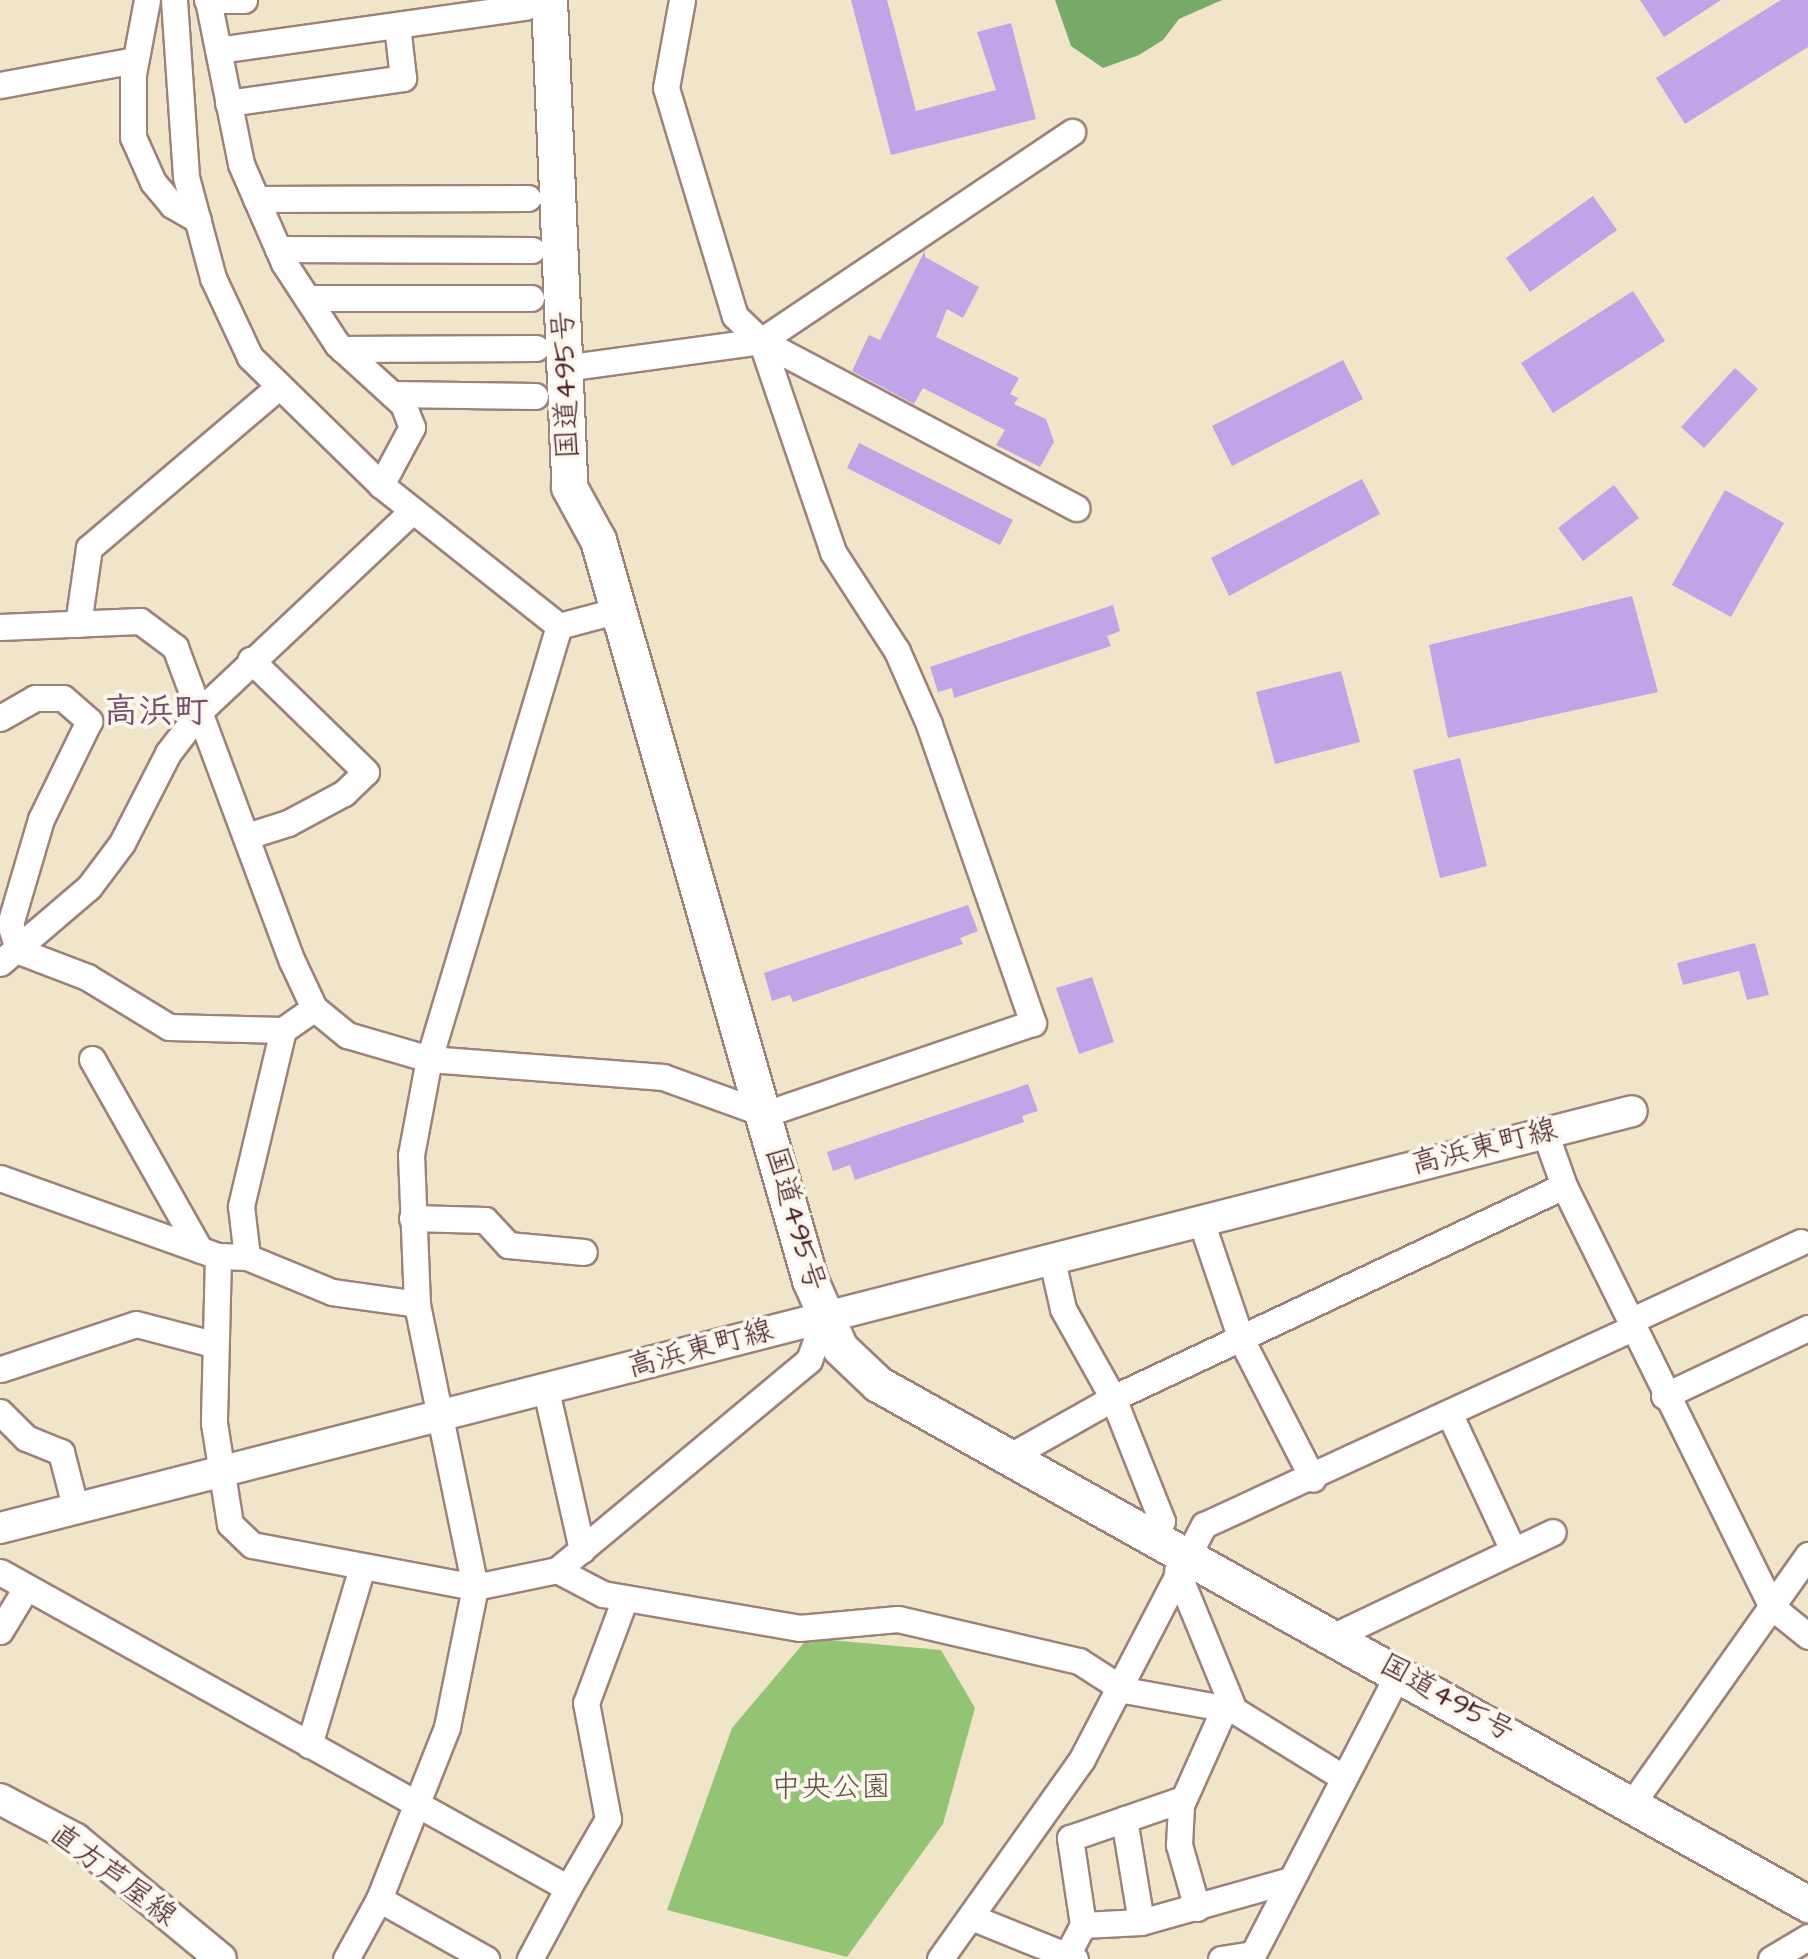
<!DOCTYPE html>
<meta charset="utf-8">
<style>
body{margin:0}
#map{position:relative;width:1808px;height:1959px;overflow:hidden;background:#f0e5c8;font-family:"Architects Daughter","Klee One",sans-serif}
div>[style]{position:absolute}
.green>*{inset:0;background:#93c474}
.forest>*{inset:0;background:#76aa66}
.building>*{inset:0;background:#c1a3e7}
.roads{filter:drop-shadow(2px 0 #9d827a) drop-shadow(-2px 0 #9d827a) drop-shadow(0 2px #9d827a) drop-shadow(0 -2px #9d827a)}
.minor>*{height:25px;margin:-12.5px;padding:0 12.5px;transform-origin:12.5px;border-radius:12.5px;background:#fff}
.major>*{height:30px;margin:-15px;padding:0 15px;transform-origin:15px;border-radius:15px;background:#fff}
.highway>*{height:35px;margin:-17.5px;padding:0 17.5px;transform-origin:17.5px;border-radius:17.5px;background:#fff}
span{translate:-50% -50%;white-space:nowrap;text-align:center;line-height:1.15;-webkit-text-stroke:8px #fbf7ec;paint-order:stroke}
.street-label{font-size:30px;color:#4a1f2b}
.park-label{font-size:30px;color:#605141}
.quarter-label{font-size:35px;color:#744d6d;font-weight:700}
</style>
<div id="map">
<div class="green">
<i style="clip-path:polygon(808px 1638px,941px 1650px,975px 1708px,943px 1824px,847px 1957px,667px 1910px,732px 1728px)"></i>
</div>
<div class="forest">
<i style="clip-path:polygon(1055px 0,1222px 0,1179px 19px,1163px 40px,1139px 55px,1103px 68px,1071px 46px)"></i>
</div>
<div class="building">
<i style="clip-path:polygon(851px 0,887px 0,916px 111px,996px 90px,977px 32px,1011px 23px,1036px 119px,891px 155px)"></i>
<i style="clip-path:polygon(1640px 0,1721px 0,1664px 37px)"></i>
<i style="clip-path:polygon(1781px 0,1808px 0,1808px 47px,1685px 124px,1656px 78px)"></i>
<i style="clip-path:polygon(1593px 196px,1617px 230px,1530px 292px,1506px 258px)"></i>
<i style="clip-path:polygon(925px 250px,925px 257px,979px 287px,963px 318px,947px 309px,936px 337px,1019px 378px,1010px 394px,1018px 398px,1014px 404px,1046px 419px,1054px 442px,1040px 467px,996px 445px,1005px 430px,923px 388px,914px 404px,852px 371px,869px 335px,880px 340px)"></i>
<i style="clip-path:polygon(1633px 291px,1665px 341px,1553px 413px,1521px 363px)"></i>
<i style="clip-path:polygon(1343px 360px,1363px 399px,1232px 466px,1212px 426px)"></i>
<i style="clip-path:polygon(1735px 368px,1758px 389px,1704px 448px,1681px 427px)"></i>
<i style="clip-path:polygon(859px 443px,1013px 520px,1000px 545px,847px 468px)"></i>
<i style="clip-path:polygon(1362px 479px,1380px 514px,1229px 596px,1211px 558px)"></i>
<i style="clip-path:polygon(1614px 485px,1639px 518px,1583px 561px,1558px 528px)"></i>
<i style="clip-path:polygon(1725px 490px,1784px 523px,1731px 617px,1672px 585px)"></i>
<i style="clip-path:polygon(1632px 596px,1658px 692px,1448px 738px,1429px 645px)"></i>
<i style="clip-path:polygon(1113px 605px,1120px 631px,1107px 636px,1111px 646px,954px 698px,952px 688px,938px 692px,930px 667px)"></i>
<i style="clip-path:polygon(1341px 671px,1360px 742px,1275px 764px,1256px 692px)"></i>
<i style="clip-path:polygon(1460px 758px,1487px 866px,1440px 878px,1413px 770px)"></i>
<i style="clip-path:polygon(968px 905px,978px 931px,960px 938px,963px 944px,793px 1002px,790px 995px,772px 1001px,764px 973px)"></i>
<i style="clip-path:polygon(1755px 943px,1769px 995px,1747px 1000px,1739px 971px,1683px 985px,1677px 963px)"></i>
<i style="clip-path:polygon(1092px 977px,1114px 1042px,1079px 1054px,1056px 988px)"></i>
<i style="clip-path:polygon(1028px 1084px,1038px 1111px,1022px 1116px,1024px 1122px,855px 1180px,850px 1165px,833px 1171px,827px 1152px)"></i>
</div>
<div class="roads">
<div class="minor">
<i style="left:147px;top:0;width:75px;rotate:100.7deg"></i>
<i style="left:133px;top:74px;width:63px;rotate:90deg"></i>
<i style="left:133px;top:137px;width:49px;rotate:66deg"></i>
<i style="left:153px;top:182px;width:30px;rotate:50deg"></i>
<i style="left:172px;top:205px;width:30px;rotate:30deg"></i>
<i style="left:174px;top:0;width:177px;rotate:86.1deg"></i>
<i style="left:186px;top:177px;width:105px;rotate:75deg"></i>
<i style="left:213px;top:278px;width:87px;rotate:64.9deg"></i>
<i style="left:250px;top:357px;width:183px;rotate:44.3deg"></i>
<i style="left:381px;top:485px;width:227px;rotate:38.4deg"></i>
<i style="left:207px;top:0;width:37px"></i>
<i style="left:682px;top:0;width:89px;rotate:100.3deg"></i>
<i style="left:666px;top:88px;width:238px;rotate:73.2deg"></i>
<i style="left:735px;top:316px;width:36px;rotate:44deg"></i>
<i style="left:761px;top:341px;width:357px;rotate:27.9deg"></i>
<i style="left:209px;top:5px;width:162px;rotate:78.6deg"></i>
<i style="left:241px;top:164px;width:108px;rotate:66.5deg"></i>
<i style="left:284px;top:263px;width:97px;rotate:56.8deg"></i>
<i style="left:337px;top:344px;width:89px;rotate:42.3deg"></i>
<i style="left:403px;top:404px;width:25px;rotate:69deg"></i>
<i style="left:412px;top:427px;width:66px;rotate:118.1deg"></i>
<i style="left:218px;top:50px;width:310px;rotate:-8deg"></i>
<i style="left:0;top:85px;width:137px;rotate:-10.5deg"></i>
<i style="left:228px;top:103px;width:177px;rotate:-8.1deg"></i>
<i style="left:403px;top:78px;width:53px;rotate:-96.5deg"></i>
<i style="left:256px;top:199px;width:272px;rotate:-0.2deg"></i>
<i style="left:278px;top:249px;width:254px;rotate:0.2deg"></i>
<i style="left:307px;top:298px;width:224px"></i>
<i style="left:342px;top:349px;width:194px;rotate:-0.3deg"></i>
<i style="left:564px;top:368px;width:199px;rotate:-7.8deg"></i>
<i style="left:761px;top:341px;width:375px;rotate:-33.9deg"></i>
<i style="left:392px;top:394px;width:143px;rotate:0.8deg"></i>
<i style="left:78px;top:624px;width:77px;rotate:-81.8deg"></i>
<i style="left:89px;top:548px;width:248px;rotate:-40.4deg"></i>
<i style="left:559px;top:626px;width:58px;rotate:-15deg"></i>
<i style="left:0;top:627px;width:140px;rotate:-2.5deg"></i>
<i style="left:140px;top:621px;width:44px;rotate:36.6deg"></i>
<i style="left:175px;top:647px;width:335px;rotate:69.6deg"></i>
<i style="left:292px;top:961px;width:52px;rotate:64.9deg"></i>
<i style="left:314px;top:1008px;width:43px;rotate:39.3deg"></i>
<i style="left:347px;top:1035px;width:85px;rotate:16.3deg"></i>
<i style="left:429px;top:1059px;width:235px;rotate:4.4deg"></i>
<i style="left:663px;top:1077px;width:109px;rotate:19.9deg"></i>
<i style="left:765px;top:1114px;width:283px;rotate:-18.8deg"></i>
<i style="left:1033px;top:1023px;width:317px;rotate:-109.2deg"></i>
<i style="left:929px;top:724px;width:80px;rotate:-113.7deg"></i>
<i style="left:897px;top:651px;width:118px;rotate:-122.9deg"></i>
<i style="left:833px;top:552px;width:223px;rotate:-108.8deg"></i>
<i style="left:0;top:718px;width:40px;rotate:-29.7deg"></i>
<i style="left:35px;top:698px;width:28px"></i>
<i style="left:63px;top:698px;width:35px;rotate:41deg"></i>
<i style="left:89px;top:721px;width:109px;rotate:116.1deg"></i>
<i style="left:41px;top:819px;width:109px;rotate:106.4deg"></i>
<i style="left:10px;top:924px;width:28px;rotate:72deg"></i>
<i style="left:247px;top:836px;width:43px;rotate:-17.6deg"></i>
<i style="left:288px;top:823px;width:64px;rotate:-28.2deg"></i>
<i style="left:344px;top:793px;width:30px;rotate:-44deg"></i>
<i style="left:366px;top:772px;width:161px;rotate:-135.8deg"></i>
<i style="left:19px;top:951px;width:73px;rotate:20.9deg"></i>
<i style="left:87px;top:977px;width:96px;rotate:31.4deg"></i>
<i style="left:169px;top:1027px;width:114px;rotate:1.5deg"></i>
<i style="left:283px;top:1030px;width:38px;rotate:-35deg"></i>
<i style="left:0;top:963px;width:117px;rotate:-40.5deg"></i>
<i style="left:89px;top:887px;width:55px;rotate:-53.1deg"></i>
<i style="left:122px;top:843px;width:101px;rotate:-62.9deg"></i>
<i style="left:168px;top:753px;width:56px;rotate:-52.3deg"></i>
<i style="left:202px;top:709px;width:289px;rotate:-43.3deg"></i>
<i style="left:92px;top:1059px;width:219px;rotate:60.5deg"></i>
<i style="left:1544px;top:1130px;width:59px;rotate:70.3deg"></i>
<i style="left:1564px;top:1186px;width:470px;rotate:63.7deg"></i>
<i style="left:1772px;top:1607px;width:46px;rotate:38.9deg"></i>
<i style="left:0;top:1178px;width:232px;rotate:19.7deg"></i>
<i style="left:218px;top:1256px;width:29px;rotate:2deg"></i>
<i style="left:247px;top:1257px;width:92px;rotate:22.4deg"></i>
<i style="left:332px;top:1292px;width:86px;rotate:8deg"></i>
<i style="left:412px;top:1218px;width:73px;rotate:1.6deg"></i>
<i style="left:485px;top:1220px;width:34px;rotate:47deg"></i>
<i style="left:508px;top:1245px;width:76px;rotate:5.3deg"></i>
<i style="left:1201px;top:1221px;width:125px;rotate:71.3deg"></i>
<i style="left:1241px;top:1339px;width:157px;rotate:62.8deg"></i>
<i style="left:218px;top:1256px;width:167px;rotate:91.4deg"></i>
<i style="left:214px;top:1423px;width:102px;rotate:81deg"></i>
<i style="left:230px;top:1524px;width:30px;rotate:44deg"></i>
<i style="left:252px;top:1545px;width:227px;rotate:10.7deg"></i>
<i style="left:475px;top:1587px;width:84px;rotate:-11.7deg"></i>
<i style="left:557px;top:1570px;width:328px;rotate:-39.8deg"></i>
<i style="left:809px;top:1360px;width:47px;rotate:-70deg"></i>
<i style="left:247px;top:1257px;width:51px;rotate:-96.7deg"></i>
<i style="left:241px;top:1206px;width:181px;rotate:-76.6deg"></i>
<i style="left:1052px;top:1260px;width:50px;rotate:77.3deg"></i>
<i style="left:1063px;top:1309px;width:102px;rotate:60.7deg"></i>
<i style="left:1113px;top:1398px;width:132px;rotate:68.3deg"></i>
<i style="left:1162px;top:1521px;width:17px;rotate:123deg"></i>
<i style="left:1630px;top:1321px;width:188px;rotate:-24.8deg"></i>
<i style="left:1px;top:1369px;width:142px;rotate:-18.4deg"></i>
<i style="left:136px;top:1324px;width:80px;rotate:14.6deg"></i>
<i style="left:546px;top:1390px;width:164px;rotate:77.3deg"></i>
<i style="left:1664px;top:1396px;width:159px;rotate:-25.3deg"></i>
<i style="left:0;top:1412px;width:37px;rotate:45deg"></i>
<i style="left:26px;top:1438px;width:38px;rotate:22deg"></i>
<i style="left:61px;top:1452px;width:60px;rotate:75.5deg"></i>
<i style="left:1450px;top:1415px;width:149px;rotate:65deg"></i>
<i style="left:1012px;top:1455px;width:116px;rotate:-29.4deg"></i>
<i style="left:1113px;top:1398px;width:498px;rotate:-25.2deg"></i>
<i style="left:557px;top:1570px;width:52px;rotate:27.6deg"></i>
<i style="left:603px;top:1594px;width:199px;rotate:9.8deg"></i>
<i style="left:799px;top:1628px;width:99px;rotate:-5.2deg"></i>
<i style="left:898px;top:1619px;width:186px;rotate:13.1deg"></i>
<i style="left:1079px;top:1661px;width:54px;rotate:32.8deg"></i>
<i style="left:1124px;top:1690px;width:112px;rotate:10.3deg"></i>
<i style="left:1234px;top:1710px;width:129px;rotate:31.7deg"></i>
<i style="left:1177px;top:1571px;width:150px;rotate:67.7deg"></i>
<i style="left:0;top:1572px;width:650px;rotate:29.09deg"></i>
<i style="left:568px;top:1888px;width:81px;rotate:118.2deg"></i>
<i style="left:0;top:1631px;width:50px;rotate:-58.8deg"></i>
<i style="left:1334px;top:1636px;width:242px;rotate:-25.4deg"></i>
<i style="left:309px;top:1745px;width:186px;rotate:-73.4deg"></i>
<i style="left:1633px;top:1802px;width:303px;rotate:-54.7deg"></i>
<i style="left:1124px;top:1819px;width:104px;rotate:80.6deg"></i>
<i style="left:568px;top:1888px;width:80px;rotate:-59.9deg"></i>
<i style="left:608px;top:1819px;width:118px;rotate:-100.7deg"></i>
<i style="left:586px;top:1703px;width:112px;rotate:-69.6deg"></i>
<i style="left:379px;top:1899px;width:123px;rotate:29.3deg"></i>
<i style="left:1197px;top:1908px;width:66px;rotate:-105.9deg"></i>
<i style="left:1179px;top:1845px;width:40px;rotate:-87.1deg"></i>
<i style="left:1181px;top:1805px;width:105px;rotate:-65.9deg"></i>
<i style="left:971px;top:1917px;width:112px;rotate:22deg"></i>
<i style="left:1083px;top:1925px;width:88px;rotate:-98.5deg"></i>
<i style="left:1070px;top:1838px;width:120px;rotate:-19deg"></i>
<i style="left:1067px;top:1955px;width:34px;rotate:-62deg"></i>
<i style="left:1083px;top:1925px;width:58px;rotate:-3deg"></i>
<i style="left:1141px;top:1922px;width:155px;rotate:-15.7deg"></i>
<i style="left:346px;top:1959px;width:68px;rotate:-61.2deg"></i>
<i style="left:379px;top:1899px;width:185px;rotate:-68.4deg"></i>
<i style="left:447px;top:1727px;width:143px;rotate:-78.7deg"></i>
<i style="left:475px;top:1587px;width:289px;rotate:-101.6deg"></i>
<i style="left:417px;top:1304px;width:149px;rotate:-92.3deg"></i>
<i style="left:411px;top:1155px;width:98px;rotate:-79.4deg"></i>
<i style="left:429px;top:1059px;width:452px;rotate:-73.3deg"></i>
<i style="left:940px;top:1959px;width:245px;rotate:-54.6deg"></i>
<i style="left:1082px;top:1759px;width:264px;rotate:-62.5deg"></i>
<i style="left:1204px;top:1525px;width:472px;rotate:-24.7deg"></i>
<i style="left:1221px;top:1959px;width:32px;rotate:-9deg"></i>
<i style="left:1253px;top:1954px;width:318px;rotate:-62.6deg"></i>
<i style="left:1771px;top:1959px;width:43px;rotate:-30.7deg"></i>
</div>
<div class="major">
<i style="left:0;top:1528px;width:1684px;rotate:-14.33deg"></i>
<i style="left:0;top:1799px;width:86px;rotate:27.8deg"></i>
<i style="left:76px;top:1839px;width:188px;rotate:39.6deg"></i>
</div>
<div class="highway">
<i style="left:549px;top:0;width:487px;rotate:87.6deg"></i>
<i style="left:569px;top:487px;width:60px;rotate:61.3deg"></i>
<i style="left:598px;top:540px;width:770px;rotate:74.01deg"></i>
<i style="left:810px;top:1280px;width:74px;rotate:66.2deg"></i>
<i style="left:840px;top:1348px;width:52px;rotate:43.5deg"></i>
<i style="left:878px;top:1384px;width:1066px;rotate:29.21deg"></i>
</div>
</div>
<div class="street-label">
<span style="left:566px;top:385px;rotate:-92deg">国道495号</span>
<span style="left:1484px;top:1147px;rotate:-14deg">高浜東町線</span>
<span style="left:795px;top:1219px;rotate:74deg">国道495号</span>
<span style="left:700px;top:1349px;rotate:-15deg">高浜東町線</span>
<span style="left:1447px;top:1698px;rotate:29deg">国道495号</span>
<span style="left:113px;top:1875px;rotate:37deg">直方芦屋線</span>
</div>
<div class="park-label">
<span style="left:831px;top:1787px">中央公園</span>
</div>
<div class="quarter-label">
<span style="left:156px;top:712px">高浜町</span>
</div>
</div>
